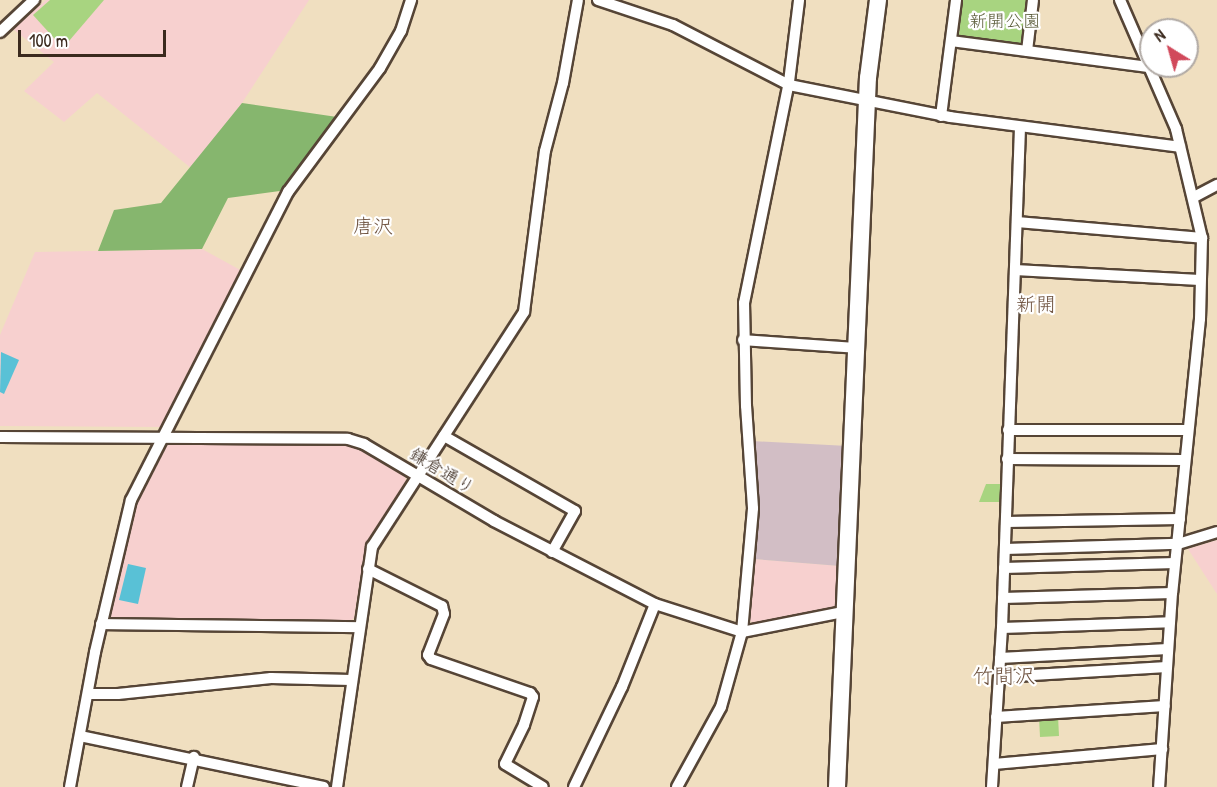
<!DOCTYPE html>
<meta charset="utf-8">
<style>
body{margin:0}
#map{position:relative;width:1217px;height:787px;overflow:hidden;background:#f0dfc0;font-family:"Patrick Hand","Klee One",sans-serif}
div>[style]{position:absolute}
.built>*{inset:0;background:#f7d0cf}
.industrial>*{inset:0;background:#d2bec5}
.green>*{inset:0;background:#a8d480}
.forest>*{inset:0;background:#86b66e}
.water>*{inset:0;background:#59c1d6}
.roads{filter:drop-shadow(2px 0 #564536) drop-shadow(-2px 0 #564536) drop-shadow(0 2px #564536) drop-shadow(0 -2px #564536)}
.street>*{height:10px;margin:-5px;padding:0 5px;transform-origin:5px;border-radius:5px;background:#fff}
.secondary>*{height:16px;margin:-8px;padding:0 8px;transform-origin:8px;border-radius:8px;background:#fff}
span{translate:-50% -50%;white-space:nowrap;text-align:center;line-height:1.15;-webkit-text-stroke:4.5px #fff;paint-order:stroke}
.park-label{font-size:18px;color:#5c5d3b}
.street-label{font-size:18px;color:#3b2a1e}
.neighbourhood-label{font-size:20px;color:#6e523f}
.quarter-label{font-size:21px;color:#6e523f}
.north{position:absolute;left:1139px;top:18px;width:60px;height:60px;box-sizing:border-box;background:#fff;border:2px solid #b1aaa5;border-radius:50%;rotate:323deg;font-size:16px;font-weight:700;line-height:24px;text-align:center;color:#3b2a1e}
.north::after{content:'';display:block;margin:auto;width:21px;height:27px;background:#d1495b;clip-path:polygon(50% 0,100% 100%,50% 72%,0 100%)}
.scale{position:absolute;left:18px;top:30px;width:148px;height:27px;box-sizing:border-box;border:3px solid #3b2a1e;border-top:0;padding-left:8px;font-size:18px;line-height:21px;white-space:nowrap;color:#3b2a1e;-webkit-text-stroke:4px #fff;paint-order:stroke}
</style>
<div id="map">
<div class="built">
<i style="clip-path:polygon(46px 0,309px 0,242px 103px,191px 168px,97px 93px,64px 122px,24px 91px,54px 62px,13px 29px)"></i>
<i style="clip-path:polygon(202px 249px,244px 272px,163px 427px,0 426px,0 335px,35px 252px)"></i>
<i style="clip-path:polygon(165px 443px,351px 445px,404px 472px,406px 481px,366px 543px,354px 618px,349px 622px,109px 622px,105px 617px,132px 505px)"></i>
<i style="clip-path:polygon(1217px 540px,1217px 594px,1188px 549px)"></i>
<i style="clip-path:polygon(754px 559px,840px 566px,838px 604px,833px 609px,753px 624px,748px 618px)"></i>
</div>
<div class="industrial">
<i style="clip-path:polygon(752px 441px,848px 446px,840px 566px,754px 559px,758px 504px)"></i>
</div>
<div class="green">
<i style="clip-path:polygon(50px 0,104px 0,63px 48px,33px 15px)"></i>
<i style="clip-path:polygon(961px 0,1027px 0,1024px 42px,1020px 45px,959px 36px)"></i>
<i style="clip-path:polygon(986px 484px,1002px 484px,1002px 502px,979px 502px)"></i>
<i style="clip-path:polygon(1058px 716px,1059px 736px,1040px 737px,1039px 717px)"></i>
</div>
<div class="forest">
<i style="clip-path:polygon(242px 103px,337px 117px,287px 190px,228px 198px,202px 249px,98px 251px,114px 210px,161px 203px)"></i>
</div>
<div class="water">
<i style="clip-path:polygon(1px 352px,19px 360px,4px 394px,0 392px)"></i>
<i style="clip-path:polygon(128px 564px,146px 568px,138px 604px,119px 600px)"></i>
</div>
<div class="roads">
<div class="street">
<i style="left:598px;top:0;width:79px;rotate:18.4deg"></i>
<i style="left:673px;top:25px;width:131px;rotate:27.3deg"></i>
<i style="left:789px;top:85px;width:164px;rotate:11.2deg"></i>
<i style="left:950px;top:117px;width:232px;rotate:7.4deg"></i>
<i style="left:1120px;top:0;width:141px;rotate:66.5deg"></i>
<i style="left:1176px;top:129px;width:112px;rotate:76.6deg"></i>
<i style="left:1202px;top:238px;width:81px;rotate:91.4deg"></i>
<i style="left:1200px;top:319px;width:275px;rotate:95.8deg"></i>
<i style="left:1172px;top:593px;width:194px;rotate:93.8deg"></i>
<i style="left:0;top:32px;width:47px;rotate:-43.3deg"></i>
<i style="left:951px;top:41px;width:199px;rotate:7.5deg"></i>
<i style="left:1027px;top:51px;width:51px;rotate:-83.3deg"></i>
<i style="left:941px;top:116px;width:117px;rotate:-82.6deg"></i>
<i style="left:1194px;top:197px;width:26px;rotate:-28deg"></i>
<i style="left:1017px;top:222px;width:186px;rotate:4.9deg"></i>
<i style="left:1015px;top:270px;width:185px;rotate:3.1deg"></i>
<i style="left:743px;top:340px;width:115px;rotate:4deg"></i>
<i style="left:1008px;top:430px;width:179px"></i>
<i style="left:444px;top:436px;width:151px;rotate:29.8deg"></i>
<i style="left:575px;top:511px;width:47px;rotate:119.3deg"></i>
<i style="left:0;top:437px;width:348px;rotate:0.3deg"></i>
<i style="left:348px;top:439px;width:17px;rotate:17deg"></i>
<i style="left:364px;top:444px;width:151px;rotate:30.6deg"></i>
<i style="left:494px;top:521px;width:181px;rotate:27.3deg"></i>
<i style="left:655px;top:604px;width:91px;rotate:17.8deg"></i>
<i style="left:742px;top:632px;width:103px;rotate:-11.2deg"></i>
<i style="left:1007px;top:459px;width:177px;rotate:0.3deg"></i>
<i style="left:1006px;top:522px;width:174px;rotate:-1deg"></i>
<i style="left:1005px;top:549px;width:173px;rotate:-1.7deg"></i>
<i style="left:1178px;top:544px;width:41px;rotate:-17.1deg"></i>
<i style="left:1004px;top:568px;width:171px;rotate:-1.7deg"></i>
<i style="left:368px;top:569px;width:83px;rotate:26.6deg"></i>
<i style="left:442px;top:606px;width:8px;rotate:76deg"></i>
<i style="left:444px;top:614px;width:44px;rotate:111.3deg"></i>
<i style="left:428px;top:655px;width:5px;rotate:53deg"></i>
<i style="left:431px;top:659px;width:105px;rotate:19deg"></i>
<i style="left:530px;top:693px;width:5px;rotate:53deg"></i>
<i style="left:533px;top:697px;width:29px;rotate:108deg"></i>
<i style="left:524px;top:725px;width:43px;rotate:116deg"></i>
<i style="left:505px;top:764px;width:44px;rotate:31.2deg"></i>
<i style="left:1003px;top:598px;width:169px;rotate:-1.7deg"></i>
<i style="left:101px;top:624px;width:258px;rotate:0.7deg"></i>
<i style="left:1002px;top:628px;width:168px;rotate:-2deg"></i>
<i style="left:1000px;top:658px;width:168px;rotate:-3.1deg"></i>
<i style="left:999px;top:677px;width:168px;rotate:-3.4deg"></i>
<i style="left:88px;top:694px;width:30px"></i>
<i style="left:118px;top:694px;width:154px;rotate:-6deg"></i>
<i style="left:271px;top:678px;width:80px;rotate:1.4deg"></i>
<i style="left:996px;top:717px;width:169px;rotate:-3.7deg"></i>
<i style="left:80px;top:736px;width:249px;rotate:11.8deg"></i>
<i style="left:994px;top:764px;width:169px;rotate:-5.1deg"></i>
<i style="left:70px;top:787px;width:137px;rotate:-79.5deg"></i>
<i style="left:95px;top:652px;width:156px;rotate:-76.7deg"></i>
<i style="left:131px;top:500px;width:346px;rotate:-63deg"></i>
<i style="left:288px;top:192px;width:154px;rotate:-53.4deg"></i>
<i style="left:380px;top:68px;width:43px;rotate:-60.4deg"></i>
<i style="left:401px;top:31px;width:33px;rotate:-72deg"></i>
<i style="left:187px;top:787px;width:31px;rotate:-77deg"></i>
<i style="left:337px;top:787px;width:243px;rotate:-81.7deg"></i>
<i style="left:372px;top:547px;width:280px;rotate:-57.1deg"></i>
<i style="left:524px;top:312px;width:162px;rotate:-82.6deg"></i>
<i style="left:545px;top:151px;width:70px;rotate:-75.2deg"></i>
<i style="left:563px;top:83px;width:84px;rotate:-79.8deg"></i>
<i style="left:574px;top:787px;width:111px;rotate:-64.4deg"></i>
<i style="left:622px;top:687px;width:89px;rotate:-68.3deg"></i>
<i style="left:677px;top:787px;width:91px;rotate:-61.2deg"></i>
<i style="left:721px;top:707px;width:78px;rotate:-74.4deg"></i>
<i style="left:742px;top:632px;width:124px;rotate:-84.9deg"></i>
<i style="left:753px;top:508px;width:102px;rotate:-93.9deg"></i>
<i style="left:746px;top:406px;width:103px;rotate:-91.1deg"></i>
<i style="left:744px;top:303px;width:226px;rotate:-78.5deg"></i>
<i style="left:789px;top:82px;width:83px;rotate:-83deg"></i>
<i style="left:992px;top:787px;width:159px;rotate:-86.4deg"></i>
<i style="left:1002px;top:628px;width:500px;rotate:-87.94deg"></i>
</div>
<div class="secondary">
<i style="left:837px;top:787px;width:710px;rotate:-87.5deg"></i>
<i style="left:868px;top:78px;width:79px;rotate:-82.7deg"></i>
</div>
</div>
<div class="park-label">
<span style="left:1005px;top:21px">新開公園</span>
</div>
<div class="street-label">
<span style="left:442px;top:471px;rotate:31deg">鎌倉通り</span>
</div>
<div class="neighbourhood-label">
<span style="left:373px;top:225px">唐沢</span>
<span style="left:1036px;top:303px">新開</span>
</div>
<div class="quarter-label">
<span style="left:1004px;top:676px">竹間沢</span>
</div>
<div class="north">N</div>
<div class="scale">100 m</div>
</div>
